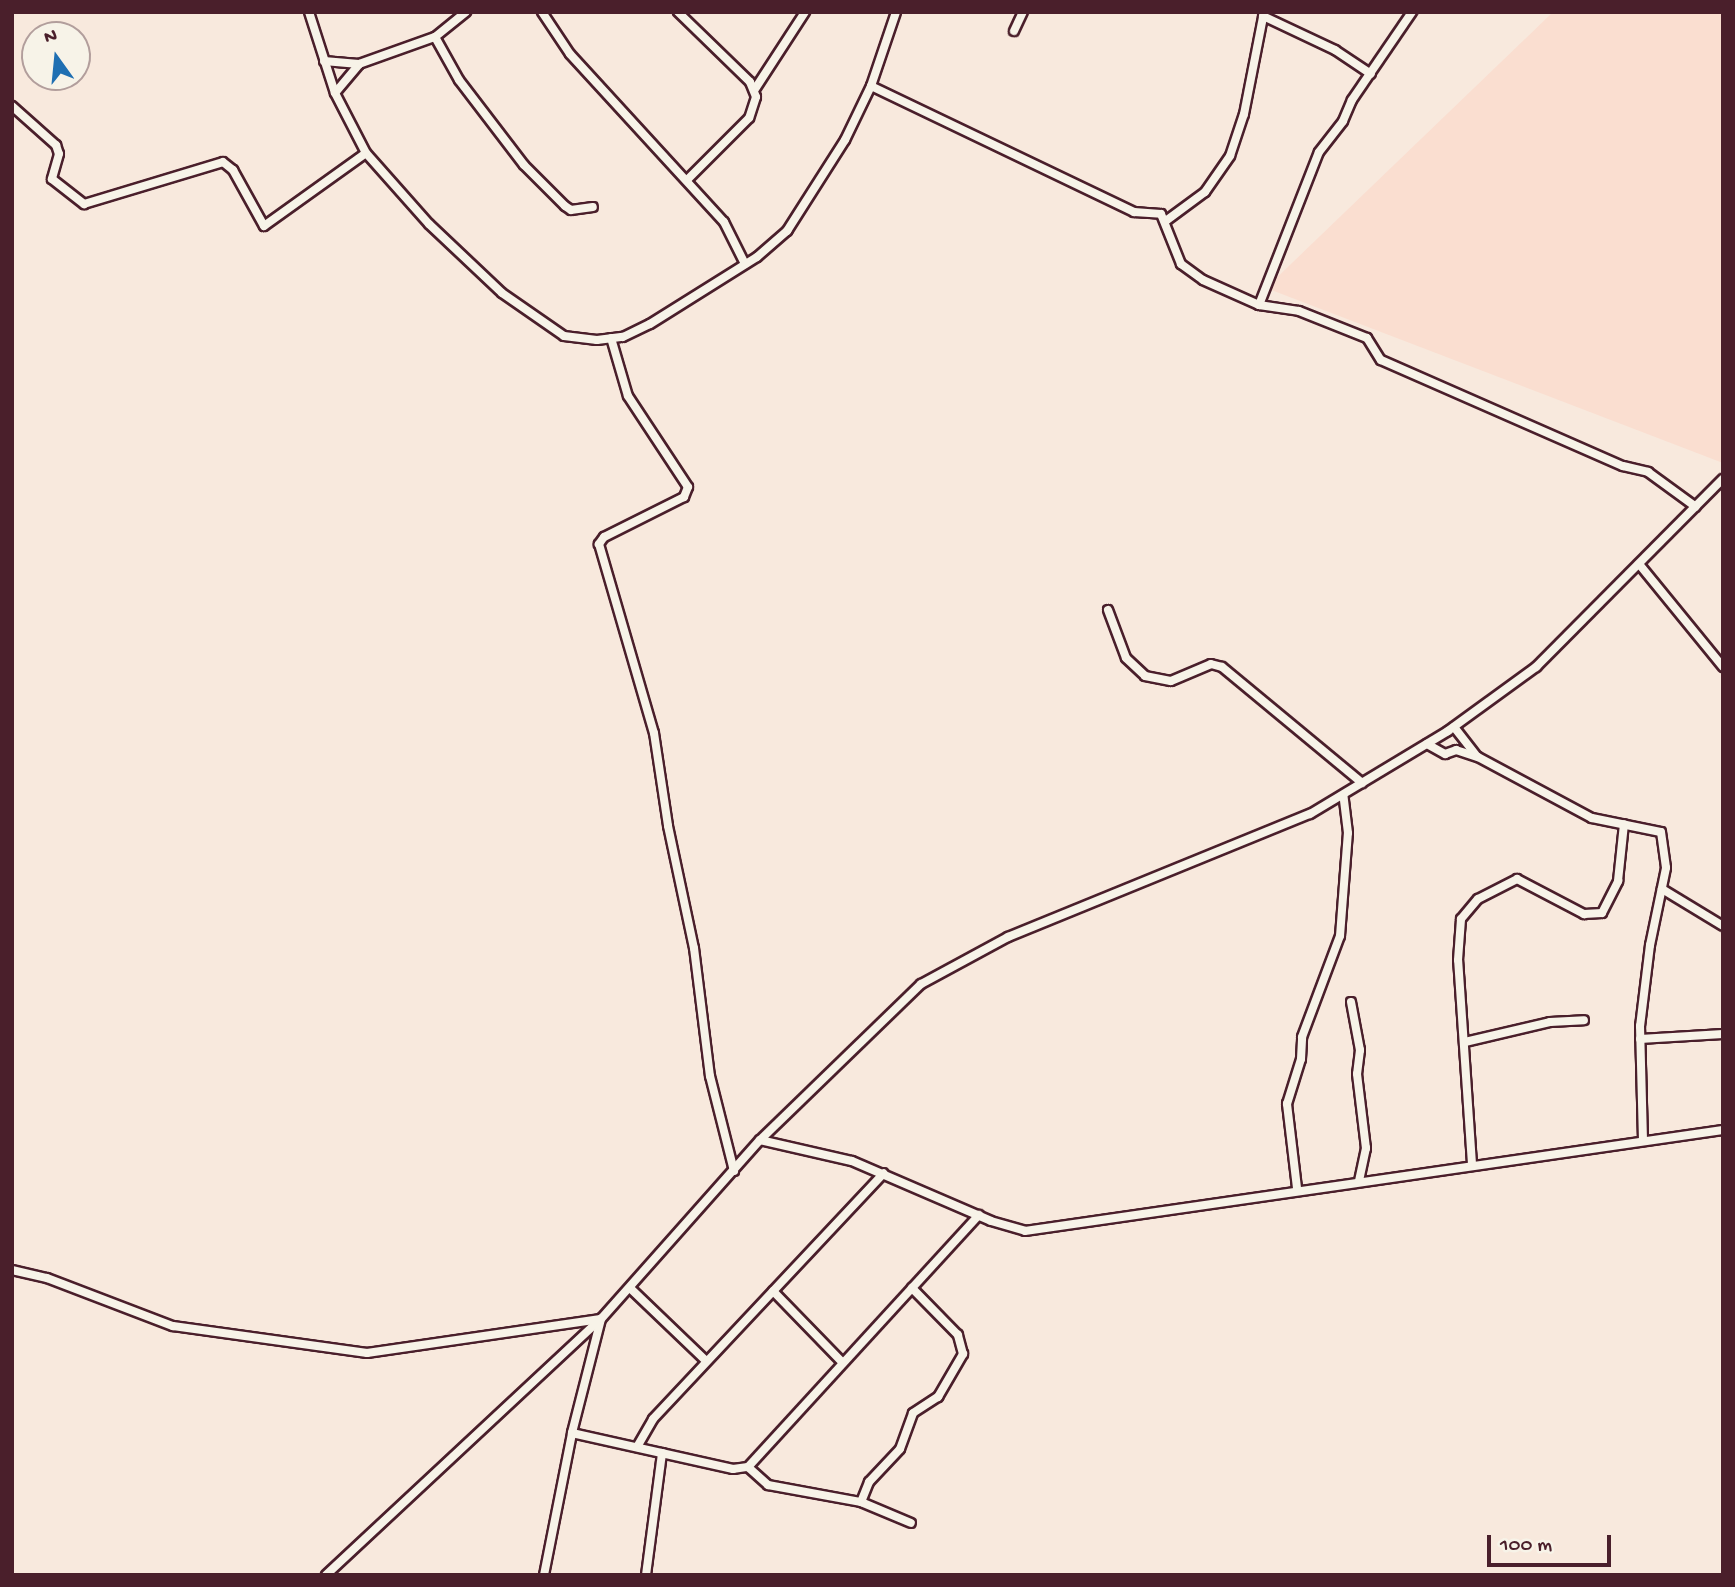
<!DOCTYPE html>
<style>
body{margin:0}
#map{position:relative;width:1735px;height:1587px;overflow:hidden;background:#f8e9dd;font-family:"Gochi Hand",sans-serif}
div>[style]{position:absolute}
.built>*{inset:0;background:#faded0}
.roads{filter:drop-shadow(2px 0 #4a1f2b) drop-shadow(-2px 0 #4a1f2b) drop-shadow(0 2px #4a1f2b) drop-shadow(0 -2px #4a1f2b)}
.street>*{height:8px;margin:-4px;padding:0 4px;transform-origin:4px;border-radius:4px;background:#f7f3e8}
span{translate:-50% -50%;white-space:nowrap;text-align:center;line-height:1.15;-webkit-text-stroke:6px #f7f3e8;paint-order:stroke}
.frame{position:absolute;inset:0;border:14px solid #4a1f2b;pointer-events:none}
.north{position:absolute;left:21px;top:21px;width:70px;height:70px;box-sizing:border-box;background:#f7f3e8;border:2px solid #b29e9c;border-radius:50%;rotate:345deg;font-size:19px;font-weight:700;line-height:28px;text-align:center;color:#4a1f2b}
.north::after{content:'';display:block;margin:auto;width:24px;height:32px;background:#1f6fb2;clip-path:polygon(50% 0,100% 100%,50% 72%,0 100%)}
.scale{position:absolute;left:1487px;top:1535px;width:124px;height:32px;box-sizing:border-box;border:4px solid #4a1f2b;border-top:0;padding-left:9px;font-size:21px;line-height:24px;white-space:nowrap;color:#4a1f2b;-webkit-text-stroke:5px #f7f3e8;paint-order:stroke}
</style>
<div id="map">
<div class="built">
<i style="clip-path:polygon(1553px 12px,1723px 12px,1723px 463px,1266px 288px)"></i>
</div>
<div class="roads">
<div class="street">
<i style="left:309px;top:12px;width:85px;rotate:72.2deg"></i>
<i style="left:335px;top:93px;width:68px;rotate:62.7deg"></i>
<i style="left:366px;top:153px;width:95px;rotate:48.4deg"></i>
<i style="left:429px;top:224px;width:100px;rotate:43.4deg"></i>
<i style="left:502px;top:293px;width:75px;rotate:34.7deg"></i>
<i style="left:564px;top:336px;width:33px;rotate:7deg"></i>
<i style="left:597px;top:340px;width:26px;rotate:-7deg"></i>
<i style="left:623px;top:337px;width:30px;rotate:-26deg"></i>
<i style="left:650px;top:324px;width:126px;rotate:-32.1deg"></i>
<i style="left:757px;top:257px;width:40px;rotate:-41deg"></i>
<i style="left:787px;top:231px;width:108px;rotate:-57.5deg"></i>
<i style="left:845px;top:140px;width:60px;rotate:-64.3deg"></i>
<i style="left:871px;top:86px;width:78px;rotate:-71.3deg"></i>
<i style="left:542px;top:12px;width:50px;rotate:56.3deg"></i>
<i style="left:570px;top:54px;width:228px;rotate:47.5deg"></i>
<i style="left:724px;top:222px;width:47px;rotate:63.4deg"></i>
<i style="left:678px;top:12px;width:100px;rotate:44.2deg"></i>
<i style="left:750px;top:82px;width:16px;rotate:68deg"></i>
<i style="left:756px;top:97px;width:22px;rotate:108deg"></i>
<i style="left:749px;top:118px;width:88px;rotate:135deg"></i>
<i style="left:1263px;top:16px;width:80px;rotate:25.3deg"></i>
<i style="left:1335px;top:50px;width:43px;rotate:33.7deg"></i>
<i style="left:1014px;top:31px;width:21px;rotate:-65deg"></i>
<i style="left:435px;top:37px;width:49px;rotate:60.8deg"></i>
<i style="left:459px;top:80px;width:107px;rotate:52.6deg"></i>
<i style="left:524px;top:165px;width:58px;rotate:45deg"></i>
<i style="left:565px;top:206px;width:7px;rotate:34deg"></i>
<i style="left:571px;top:210px;width:22px;rotate:-8deg"></i>
<i style="left:324px;top:61px;width:35px;rotate:5deg"></i>
<i style="left:359px;top:64px;width:81px;rotate:-19.6deg"></i>
<i style="left:435px;top:37px;width:40px;rotate:-39deg"></i>
<i style="left:871px;top:86px;width:292px;rotate:25.6deg"></i>
<i style="left:1134px;top:212px;width:27px;rotate:4deg"></i>
<i style="left:1161px;top:214px;width:54px;rotate:68.2deg"></i>
<i style="left:1181px;top:264px;width:27px;rotate:36deg"></i>
<i style="left:1203px;top:280px;width:61px;rotate:24.1deg"></i>
<i style="left:1259px;top:305px;width:40px;rotate:8.5deg"></i>
<i style="left:1299px;top:311px;width:73px;rotate:21.7deg"></i>
<i style="left:1367px;top:338px;width:26px;rotate:58deg"></i>
<i style="left:1381px;top:360px;width:264px;rotate:23.7deg"></i>
<i style="left:1623px;top:466px;width:26px;rotate:13deg"></i>
<i style="left:1648px;top:472px;width:59px;rotate:36.1deg"></i>
<i style="left:755px;top:89px;width:92px;rotate:-57deg"></i>
<i style="left:335px;top:93px;width:38px;rotate:-50deg"></i>
<i style="left:12px;top:106px;width:59px;rotate:41.6deg"></i>
<i style="left:56px;top:145px;width:9px;rotate:72deg"></i>
<i style="left:59px;top:154px;width:26px;rotate:106deg"></i>
<i style="left:52px;top:179px;width:41px;rotate:38deg"></i>
<i style="left:84px;top:204px;width:145px;rotate:-16.8deg"></i>
<i style="left:223px;top:162px;width:13px;rotate:39deg"></i>
<i style="left:233px;top:170px;width:64px;rotate:61deg"></i>
<i style="left:264px;top:226px;width:125px;rotate:-35.6deg"></i>
<i style="left:1167px;top:220px;width:47px;rotate:-36.4deg"></i>
<i style="left:1205px;top:192px;width:44px;rotate:-55.2deg"></i>
<i style="left:1230px;top:156px;width:44px;rotate:-71.6deg"></i>
<i style="left:1244px;top:114px;width:104px;rotate:-78.9deg"></i>
<i style="left:1259px;top:305px;width:164px;rotate:-68.6deg"></i>
<i style="left:1319px;top:152px;width:39px;rotate:-52deg"></i>
<i style="left:1343px;top:121px;width:23px;rotate:-67deg"></i>
<i style="left:1352px;top:100px;width:107px;rotate:-55.7deg"></i>
<i style="left:611px;top:338px;width:60px;rotate:73.7deg"></i>
<i style="left:628px;top:396px;width:109px;rotate:56.6deg"></i>
<i style="left:688px;top:487px;width:11px;rotate:112deg"></i>
<i style="left:684px;top:497px;width:89px;rotate:153.4deg"></i>
<i style="left:604px;top:537px;width:9px;rotate:126deg"></i>
<i style="left:599px;top:544px;width:197px;rotate:73.8deg"></i>
<i style="left:654px;top:733px;width:94px;rotate:81.4deg"></i>
<i style="left:668px;top:826px;width:125px;rotate:78deg"></i>
<i style="left:694px;top:948px;width:129px;rotate:82.9deg"></i>
<i style="left:710px;top:1076px;width:98px;rotate:75.8deg"></i>
<i style="left:1639px;top:564px;width:133px;rotate:50.8deg"></i>
<i style="left:1108px;top:610px;width:51px;rotate:69.4deg"></i>
<i style="left:1126px;top:658px;width:26px;rotate:43deg"></i>
<i style="left:1145px;top:676px;width:26px;rotate:11deg"></i>
<i style="left:1171px;top:681px;width:43px;rotate:-23deg"></i>
<i style="left:1211px;top:664px;width:11px;rotate:15deg"></i>
<i style="left:1222px;top:667px;width:182px;rotate:39.6deg"></i>
<i style="left:1454px;top:727px;width:36px;rotate:52deg"></i>
<i style="left:1427px;top:744px;width:21px;rotate:29deg"></i>
<i style="left:1445px;top:754px;width:12px;rotate:-20deg"></i>
<i style="left:1456px;top:750px;width:23px;rotate:18deg"></i>
<i style="left:1478px;top:757px;width:129px;rotate:28.2deg"></i>
<i style="left:1592px;top:818px;width:70px;rotate:11.5deg"></i>
<i style="left:1661px;top:832px;width:36px;rotate:82deg"></i>
<i style="left:1666px;top:868px;width:79px;rotate:101.7deg"></i>
<i style="left:1650px;top:945px;width:82px;rotate:97deg"></i>
<i style="left:1640px;top:1026px;width:114px;rotate:88.5deg"></i>
<i style="left:1662px;top:889px;width:71px;rotate:31.2deg"></i>
<i style="left:1351px;top:1002px;width:49px;rotate:79.4deg"></i>
<i style="left:1360px;top:1050px;width:24px;rotate:97deg"></i>
<i style="left:1357px;top:1074px;width:75px;rotate:83.1deg"></i>
<i style="left:1366px;top:1148px;width:34px;rotate:102deg"></i>
<i style="left:1640px;top:1039px;width:83px;rotate:-3.4deg"></i>
<i style="left:1465px;top:1042px;width:87px;rotate:-13.2deg"></i>
<i style="left:1550px;top:1022px;width:34px;rotate:-3deg"></i>
<i style="left:760px;top:1140px;width:94px;rotate:12.9deg"></i>
<i style="left:852px;top:1161px;width:151px;rotate:23.3deg"></i>
<i style="left:991px;top:1221px;width:35px;rotate:16deg"></i>
<i style="left:1025px;top:1231px;width:705px;rotate:-8.23deg"></i>
<i style="left:1472px;top:1164px;width:204px;rotate:-93.9deg"></i>
<i style="left:1458px;top:960px;width:41px;rotate:-85.8deg"></i>
<i style="left:1461px;top:919px;width:26px;rotate:-50deg"></i>
<i style="left:1478px;top:899px;width:44px;rotate:-27.1deg"></i>
<i style="left:1517px;top:879px;width:76px;rotate:27.6deg"></i>
<i style="left:1584px;top:914px;width:18px;rotate:-3deg"></i>
<i style="left:1602px;top:913px;width:36px;rotate:-63deg"></i>
<i style="left:1618px;top:881px;width:57px;rotate:-84deg"></i>
<i style="left:1297px;top:1188px;width:85px;rotate:-96.8deg"></i>
<i style="left:1287px;top:1104px;width:47px;rotate:-72.7deg"></i>
<i style="left:1301px;top:1059px;width:22px;rotate:-87deg"></i>
<i style="left:1302px;top:1037px;width:108px;rotate:-69.4deg"></i>
<i style="left:1340px;top:936px;width:103px;rotate:-85.6deg"></i>
<i style="left:1348px;top:833px;width:38px;rotate:-97deg"></i>
<i style="left:12px;top:1270px;width:36px;rotate:13deg"></i>
<i style="left:47px;top:1278px;width:135px;rotate:20.9deg"></i>
<i style="left:173px;top:1326px;width:196px;rotate:7.9deg"></i>
<i style="left:367px;top:1353px;width:236px;rotate:-8.3deg"></i>
<i style="left:601px;top:1319px;width:118px;rotate:104.3deg"></i>
<i style="left:630px;top:1288px;width:105px;rotate:43.8deg"></i>
<i style="left:773px;top:1291px;width:100px;rotate:45.8deg"></i>
<i style="left:637px;top:1447px;width:32px;rotate:-60deg"></i>
<i style="left:653px;top:1419px;width:337px;rotate:-46.8deg"></i>
<i style="left:748px;top:1467px;width:27px;rotate:42deg"></i>
<i style="left:768px;top:1485px;width:95px;rotate:10.4deg"></i>
<i style="left:861px;top:1502px;width:54px;rotate:22.8deg"></i>
<i style="left:861px;top:1502px;width:22px;rotate:-68deg"></i>
<i style="left:869px;top:1482px;width:45px;rotate:-46.8deg"></i>
<i style="left:900px;top:1449px;width:38px;rotate:-70deg"></i>
<i style="left:913px;top:1413px;width:30px;rotate:-33deg"></i>
<i style="left:938px;top:1397px;width:50px;rotate:-59.8deg"></i>
<i style="left:963px;top:1354px;width:20px;rotate:-105deg"></i>
<i style="left:958px;top:1335px;width:66px;rotate:-134.4deg"></i>
<i style="left:326px;top:1575px;width:376px;rotate:-43deg"></i>
<i style="left:601px;top:1319px;width:239px;rotate:-48.4deg"></i>
<i style="left:760px;top:1140px;width:224px;rotate:-44.1deg"></i>
<i style="left:921px;top:984px;width:99px;rotate:-28.4deg"></i>
<i style="left:1008px;top:937px;width:326px;rotate:-22.2deg"></i>
<i style="left:1310px;top:814px;width:161px;rotate:-31deg"></i>
<i style="left:1448px;top:731px;width:109px;rotate:-36deg"></i>
<i style="left:1536px;top:667px;width:265px;rotate:-45.2deg"></i>
<i style="left:544px;top:1575px;width:145px;rotate:-78.8deg"></i>
<i style="left:572px;top:1433px;width:165px;rotate:12.6deg"></i>
<i style="left:733px;top:1469px;width:15px;rotate:-8deg"></i>
<i style="left:748px;top:1467px;width:342px;rotate:-47.5deg"></i>
<i style="left:646px;top:1575px;width:123px;rotate:-82.5deg"></i>
</div>
</div>
<div class="frame"></div>
<div class="north">N</div>
<div class="scale">100 m</div>
</div>
